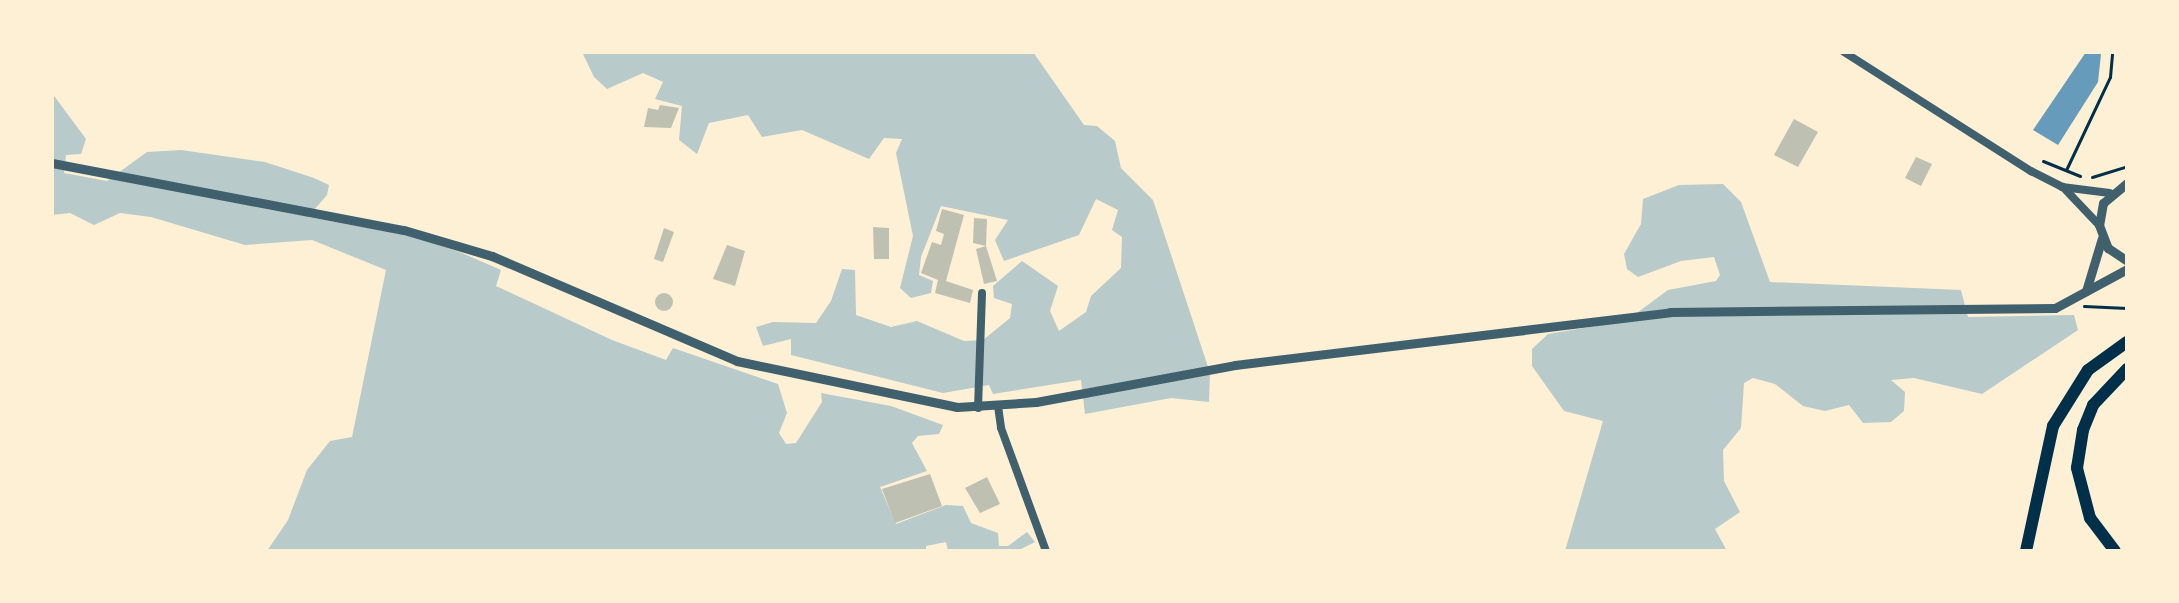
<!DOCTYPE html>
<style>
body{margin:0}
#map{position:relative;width:2179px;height:603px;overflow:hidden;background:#fdf0d5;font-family:"Noto Sans",sans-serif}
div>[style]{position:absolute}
.green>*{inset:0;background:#b9caca}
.water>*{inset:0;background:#669bbc}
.building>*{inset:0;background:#bec0b2}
.round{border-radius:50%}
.path>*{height:3px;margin:-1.5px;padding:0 1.5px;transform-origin:1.5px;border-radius:1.5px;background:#003049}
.minor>*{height:8px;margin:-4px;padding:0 4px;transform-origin:4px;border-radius:4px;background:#3f606c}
.tertiary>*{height:9px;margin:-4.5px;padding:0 4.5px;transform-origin:4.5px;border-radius:4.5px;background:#3f606c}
.trunk>*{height:12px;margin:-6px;padding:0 6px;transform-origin:6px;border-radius:6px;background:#003049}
span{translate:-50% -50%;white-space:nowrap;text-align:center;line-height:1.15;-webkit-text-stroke:7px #fdf0d5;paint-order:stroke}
.frame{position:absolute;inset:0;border:54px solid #fdf0d5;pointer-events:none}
</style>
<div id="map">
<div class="green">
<i style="clip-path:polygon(582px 52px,1033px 52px,1084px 125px,1097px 126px,1115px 141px,1121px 168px,1153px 200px,1210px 373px,1209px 402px,1171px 398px,1085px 414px,1081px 380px,993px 394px,989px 385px,943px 393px,791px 355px,791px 339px,763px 346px,756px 327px,773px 322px,816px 323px,831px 301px,842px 269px,855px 270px,856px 315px,891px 327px,917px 321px,964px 341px,983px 340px,1010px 318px,1012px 304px,994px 298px,993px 286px,1022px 261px,1058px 286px,1050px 311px,1059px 331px,1086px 312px,1091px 296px,1121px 268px,1122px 237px,1112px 230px,1118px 210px,1096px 199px,1079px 235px,1004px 261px,995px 240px,1008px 220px,941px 206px,921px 257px,919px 275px,933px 281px,931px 293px,911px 298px,900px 288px,913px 236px,896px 153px,902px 139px,884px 138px,869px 159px,802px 130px,762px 137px,748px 115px,709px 123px,697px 154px,679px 140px,682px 106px,655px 99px,663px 82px,643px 73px,607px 89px,594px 77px)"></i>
<i style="clip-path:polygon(52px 93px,86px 139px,81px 154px,66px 155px,64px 173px,107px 181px,147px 152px,181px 150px,265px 162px,314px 178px,329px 185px,327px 195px,308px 217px,412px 236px,462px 253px,501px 270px,496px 286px,612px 340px,666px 360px,673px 348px,778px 384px,787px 413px,779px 433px,786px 444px,796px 443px,822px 402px,821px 393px,891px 406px,943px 425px,939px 434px,918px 436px,912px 443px,927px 471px,880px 487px,896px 524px,946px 505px,963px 506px,971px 523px,998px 533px,999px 546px,1008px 546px,1027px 532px,1035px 542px,1017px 551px,948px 551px,946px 542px,926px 546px,926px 551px,267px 551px,288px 520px,307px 470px,330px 441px,352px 437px,386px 270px,312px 240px,245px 245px,151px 217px,120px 213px,94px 225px,70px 213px,52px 215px)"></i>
<i style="clip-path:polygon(1723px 184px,1741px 202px,1770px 282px,1961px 290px,1968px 317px,2074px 315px,2078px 330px,1982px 394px,1914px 378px,1891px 380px,1905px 392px,1904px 411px,1891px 422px,1863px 423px,1849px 405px,1825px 411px,1803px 406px,1775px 384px,1753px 378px,1744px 383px,1741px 428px,1723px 450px,1724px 481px,1740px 512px,1715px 529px,1727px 551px,1565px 551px,1603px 421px,1564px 411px,1532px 366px,1532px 349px,1548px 334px,1626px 321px,1668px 290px,1716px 281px,1720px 275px,1714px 257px,1681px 261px,1638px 277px,1627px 269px,1624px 254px,1641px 224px,1643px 199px,1679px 185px)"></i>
</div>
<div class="water">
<i style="clip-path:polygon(2086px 52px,2101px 54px,2098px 82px,2058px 145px,2033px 130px)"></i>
</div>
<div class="building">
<i style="clip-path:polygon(660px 105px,679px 108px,671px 128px,644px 127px,648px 108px,658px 110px)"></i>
<i style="clip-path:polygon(1794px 119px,1818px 132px,1798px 167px,1774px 155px)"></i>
<i style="clip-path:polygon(1916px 157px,1932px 164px,1921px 186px,1905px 178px)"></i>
<i style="clip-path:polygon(942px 209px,964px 215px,946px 281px,973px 290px,970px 303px,935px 293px,938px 280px,921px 273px,932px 242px,941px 245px,944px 234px,936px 231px)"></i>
<i style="clip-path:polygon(974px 218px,987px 219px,986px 246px,973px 243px)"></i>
<i style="clip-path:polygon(873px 227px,889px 228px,889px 259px,874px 259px)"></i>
<i style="clip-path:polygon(664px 228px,674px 232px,663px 262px,654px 259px)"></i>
<i style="clip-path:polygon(727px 245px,745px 251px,735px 286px,713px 279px)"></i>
<i style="clip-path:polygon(986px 246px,997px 281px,984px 284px,976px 249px)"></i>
<i class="round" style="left:655px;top:293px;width:18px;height:18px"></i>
<i style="clip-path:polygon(930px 474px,942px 506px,895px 523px,882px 489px)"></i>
<i style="clip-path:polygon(987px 477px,1000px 504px,980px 513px,965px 488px)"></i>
</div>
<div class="path">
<i style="left:2043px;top:161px;width:40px;rotate:22deg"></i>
<i style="left:2066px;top:170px;width:103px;rotate:-64.7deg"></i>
<i style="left:2110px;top:77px;width:25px;rotate:-85deg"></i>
<i style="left:2092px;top:177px;width:37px;rotate:-17deg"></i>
<i style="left:2084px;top:306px;width:43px;rotate:2.7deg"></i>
</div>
<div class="minor">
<i style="left:1844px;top:52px;width:222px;rotate:32.5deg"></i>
<i style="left:2031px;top:171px;width:35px;rotate:27deg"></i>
<i style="left:2062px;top:187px;width:48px;rotate:7.1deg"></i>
<i style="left:2063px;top:187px;width:52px;rotate:46.5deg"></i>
<i style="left:998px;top:406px;width:22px;rotate:82deg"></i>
<i style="left:1001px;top:428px;width:131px;rotate:69.9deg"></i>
<i style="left:978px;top:408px;width:115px;rotate:-88deg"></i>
</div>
<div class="tertiary">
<i style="left:52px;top:163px;width:358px;rotate:10.8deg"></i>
<i style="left:404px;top:230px;width:92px;rotate:16.5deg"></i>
<i style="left:492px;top:256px;width:267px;rotate:23.2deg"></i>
<i style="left:737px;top:361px;width:225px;rotate:11.8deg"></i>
<i style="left:957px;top:407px;width:79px;rotate:-3.6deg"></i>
<i style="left:1036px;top:402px;width:202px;rotate:-10.5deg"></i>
<i style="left:1235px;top:365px;width:438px;rotate:-6.9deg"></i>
<i style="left:1670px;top:312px;width:385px;rotate:-0.6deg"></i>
<i style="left:2055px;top:308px;width:82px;rotate:-28.4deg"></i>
<i style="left:2127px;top:183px;width:31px;rotate:140deg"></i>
<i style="left:2103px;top:203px;width:22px;rotate:100deg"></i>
<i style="left:2099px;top:225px;width:25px;rotate:69deg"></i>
<i style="left:2108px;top:248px;width:23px;rotate:34deg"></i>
<i style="left:2086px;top:291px;width:55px;rotate:-73.2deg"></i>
</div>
<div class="trunk">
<i style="left:2026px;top:551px;width:128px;rotate:-77.8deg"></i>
<i style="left:2053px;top:426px;width:66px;rotate:-58deg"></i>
<i style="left:2088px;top:370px;width:48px;rotate:-35.7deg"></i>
<i style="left:2115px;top:551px;width:41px;rotate:-127.1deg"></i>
<i style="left:2090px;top:518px;width:52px;rotate:-104.6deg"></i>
<i style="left:2077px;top:468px;width:38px;rotate:-81deg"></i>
<i style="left:2083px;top:430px;width:27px;rotate:-68deg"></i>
<i style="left:2093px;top:405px;width:50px;rotate:-46.6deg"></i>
</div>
<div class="frame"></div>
</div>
